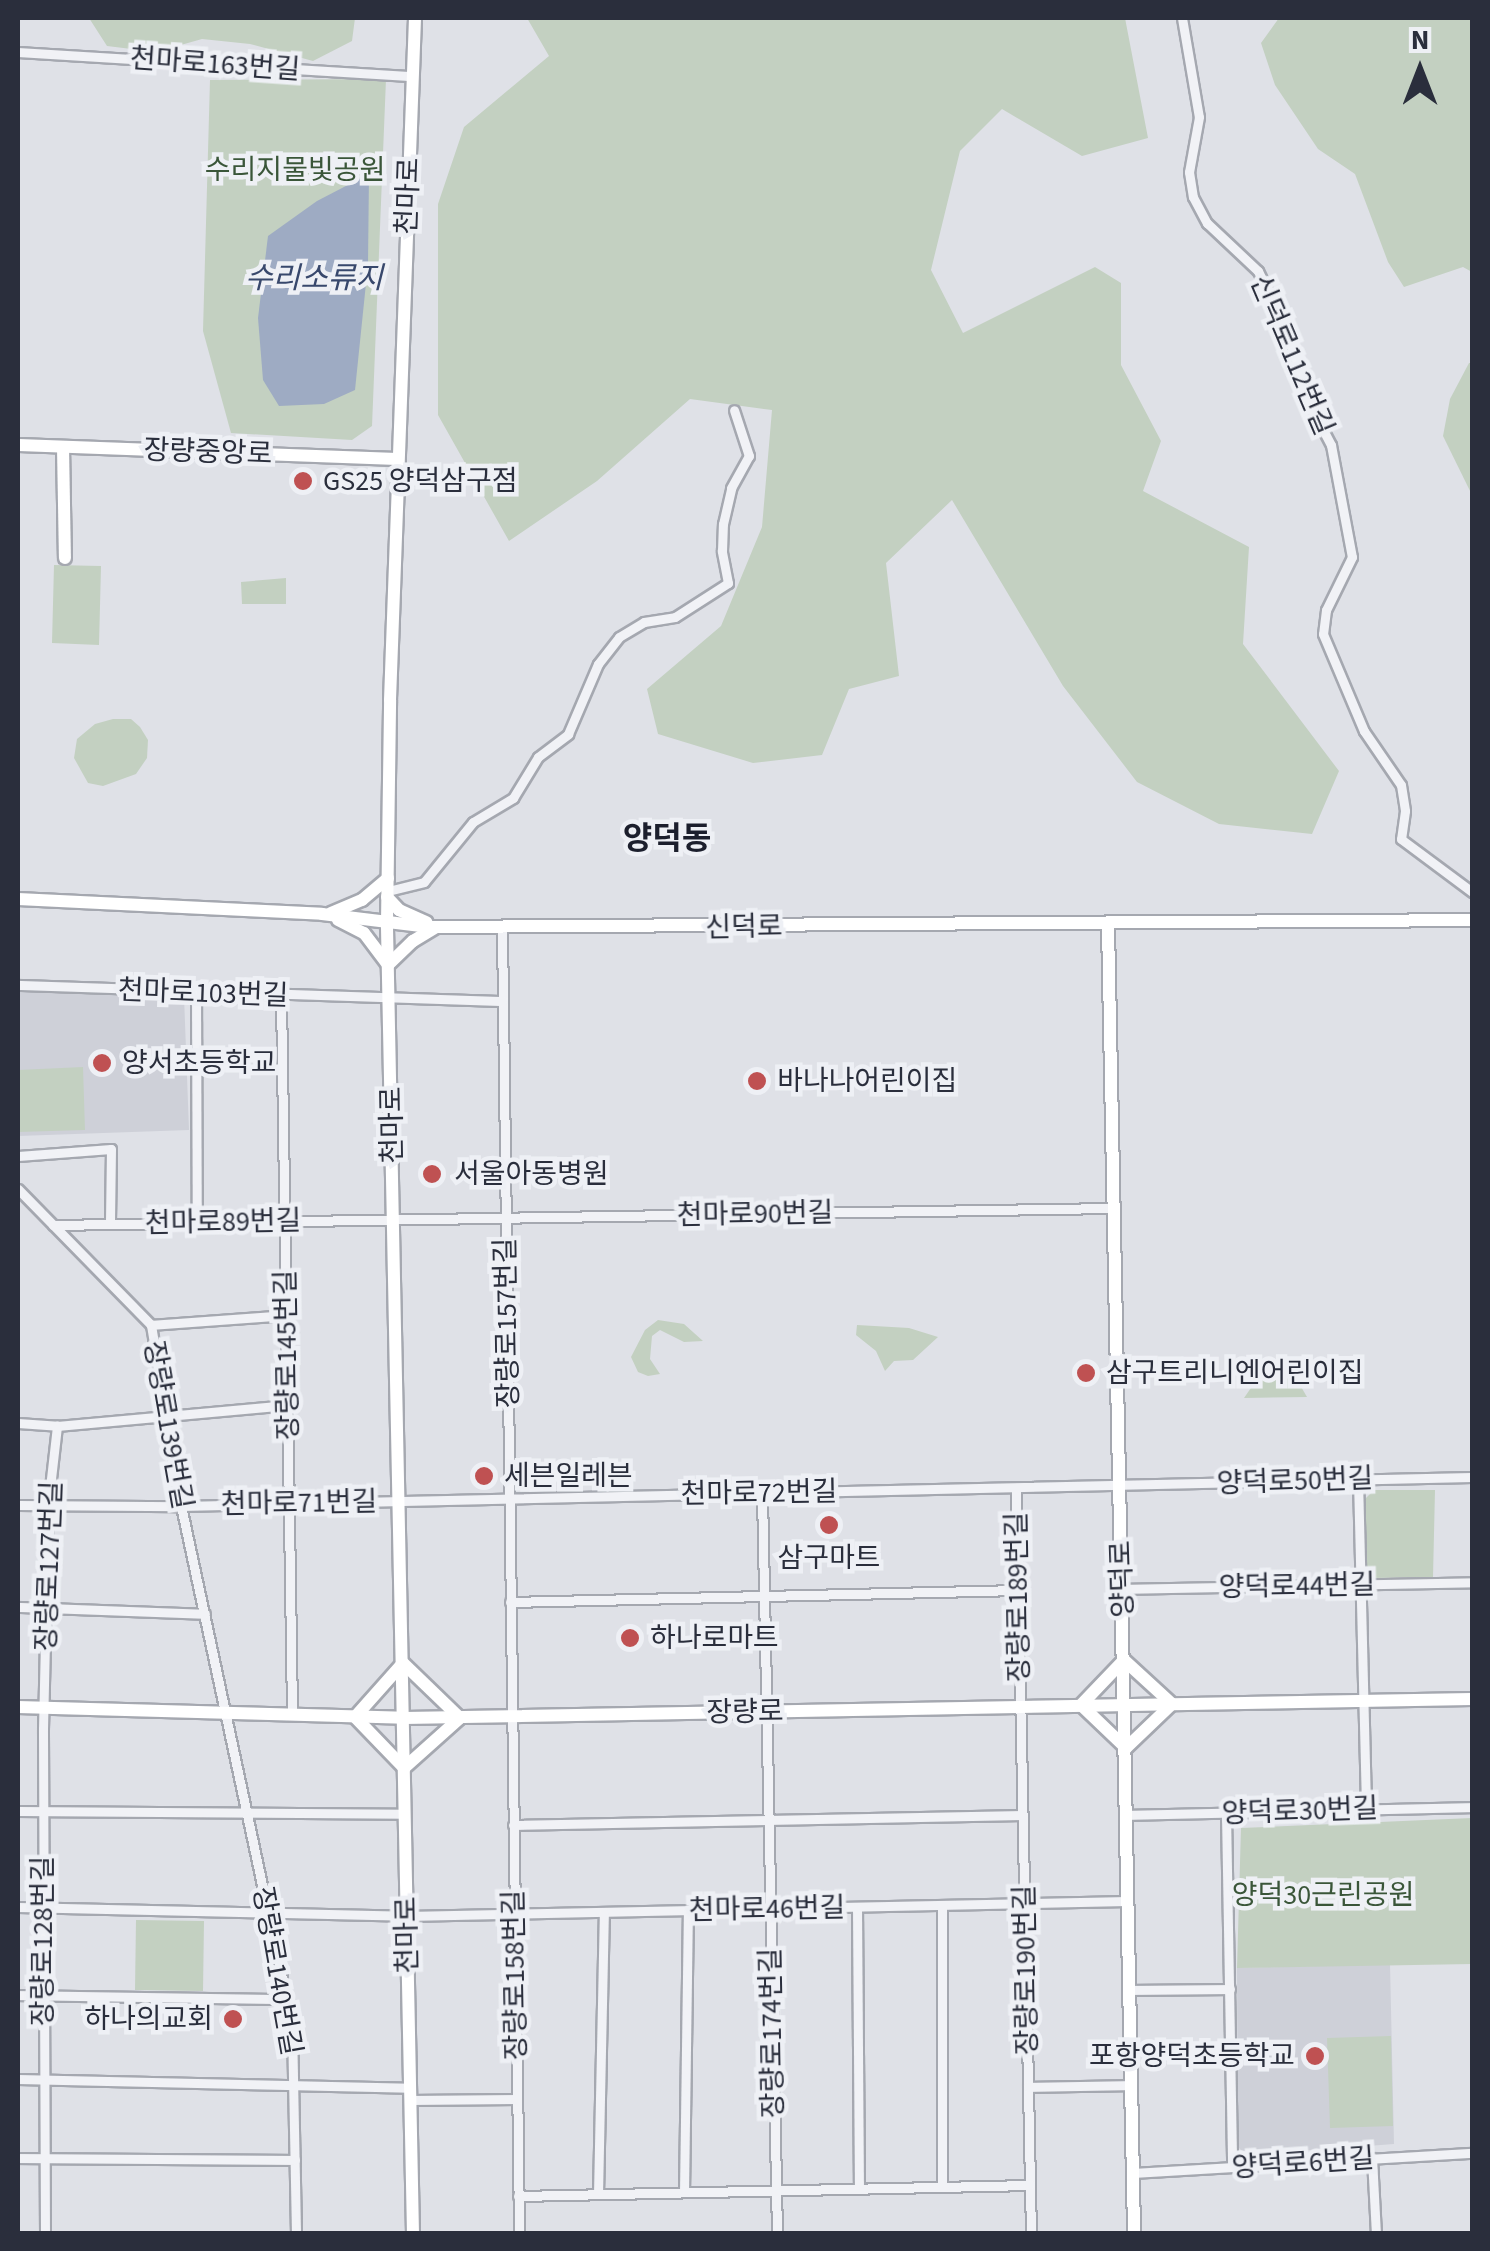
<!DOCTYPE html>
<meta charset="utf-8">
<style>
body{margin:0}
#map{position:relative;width:1490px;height:2251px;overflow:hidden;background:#dfe1e7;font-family:"Source Sans 3","Noto Sans KR",sans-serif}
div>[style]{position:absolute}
.built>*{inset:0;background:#ced0d8}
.green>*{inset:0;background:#c3d0c1}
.water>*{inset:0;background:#9eabc3}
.roads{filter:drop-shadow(2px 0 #a5a8b0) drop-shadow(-2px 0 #a5a8b0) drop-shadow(0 2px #a5a8b0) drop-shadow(0 -2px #a5a8b0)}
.street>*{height:9px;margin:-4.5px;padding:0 4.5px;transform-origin:4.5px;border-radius:4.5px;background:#f1f2f6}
.secondary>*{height:12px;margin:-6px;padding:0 6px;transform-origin:6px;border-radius:6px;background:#fff}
.dots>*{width:28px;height:28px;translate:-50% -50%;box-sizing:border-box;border:5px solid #eef0f5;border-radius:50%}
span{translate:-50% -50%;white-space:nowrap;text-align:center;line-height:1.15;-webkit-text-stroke:9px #eef0f5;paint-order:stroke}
.street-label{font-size:28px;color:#2a2e3c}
.park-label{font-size:28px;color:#3a5639}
.poi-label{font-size:28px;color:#2a2e3c}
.left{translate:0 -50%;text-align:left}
.right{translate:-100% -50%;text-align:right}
.water-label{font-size:30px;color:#38486c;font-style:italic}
.quarter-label{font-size:32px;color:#1c1f2d;font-weight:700}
.frame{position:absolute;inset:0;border:20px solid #2a2e3c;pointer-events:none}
.north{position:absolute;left:1370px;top:20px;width:100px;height:100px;-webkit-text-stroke:8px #eef0f5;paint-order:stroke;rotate:0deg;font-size:28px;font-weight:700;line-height:40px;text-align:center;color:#2a2e3c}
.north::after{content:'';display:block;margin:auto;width:35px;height:45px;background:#2a2e3c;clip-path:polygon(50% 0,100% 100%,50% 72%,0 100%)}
</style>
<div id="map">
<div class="built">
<i style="clip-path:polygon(18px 990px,184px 996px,189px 1130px,18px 1136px)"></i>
<i style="clip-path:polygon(1390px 1964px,1394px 2144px,1246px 2155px,1238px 2147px,1237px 1968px)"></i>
</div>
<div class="green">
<i style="clip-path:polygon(89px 18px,355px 18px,352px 41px,313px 61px,250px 44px,202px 39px,156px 52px,107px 46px)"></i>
<i style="clip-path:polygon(527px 18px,1125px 18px,1148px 138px,1082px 156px,1002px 109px,960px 151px,931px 270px,963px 333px,1095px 267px,1121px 283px,1121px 365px,1161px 441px,1143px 491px,1249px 547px,1243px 644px,1339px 771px,1312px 834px,1219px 824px,1137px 782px,1063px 686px,952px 500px,886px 563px,899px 676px,849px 689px,822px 755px,753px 763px,658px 734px,647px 689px,721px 626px,762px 527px,772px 410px,690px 399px,597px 481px,509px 541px,438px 415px,438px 204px,464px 127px,549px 56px)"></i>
<i style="clip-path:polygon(1279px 18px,1472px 18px,1472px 272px,1463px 267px,1404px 287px,1388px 262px,1355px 174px,1318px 149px,1275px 85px,1261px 43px)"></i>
<i style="clip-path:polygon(386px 79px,372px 426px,352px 440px,231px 433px,203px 331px,210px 80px)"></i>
<i style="clip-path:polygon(1469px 363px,1472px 363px,1472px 495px,1443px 436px,1450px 399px)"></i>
<i style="clip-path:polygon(54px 565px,101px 566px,99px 645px,52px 643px)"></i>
<i style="clip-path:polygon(286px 578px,286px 604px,242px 604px,241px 582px)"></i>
<i style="clip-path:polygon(113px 719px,131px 719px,140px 727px,148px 740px,147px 758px,136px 774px,103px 786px,88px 783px,74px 758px,77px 739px,95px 724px)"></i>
<i style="clip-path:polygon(83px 1067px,85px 1130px,18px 1132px,18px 1070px)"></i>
<i style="clip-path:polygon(658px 1320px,684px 1324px,703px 1341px,684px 1342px,660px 1330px,652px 1336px,650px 1359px,660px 1374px,648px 1376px,638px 1372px,631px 1357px,645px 1330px)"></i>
<i style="clip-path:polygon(857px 1325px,909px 1328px,938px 1337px,913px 1360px,894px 1361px,885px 1371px,876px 1351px,856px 1335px)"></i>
<i style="clip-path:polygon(1276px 1373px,1296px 1378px,1307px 1397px,1244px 1398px,1255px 1382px)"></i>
<i style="clip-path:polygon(1374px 1490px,1435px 1490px,1433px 1577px,1375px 1578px,1367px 1571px,1365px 1499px)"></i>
<i style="clip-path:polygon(1472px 1818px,1472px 1964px,1237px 1968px,1241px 1828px)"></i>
<i style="clip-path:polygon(136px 1920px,204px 1921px,203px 1991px,135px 1990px)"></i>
<i style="clip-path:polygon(1391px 2036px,1393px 2126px,1330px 2128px,1327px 2038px)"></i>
</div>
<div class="water">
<i style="clip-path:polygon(369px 174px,368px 264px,355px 390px,324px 404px,279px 406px,263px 380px,258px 318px,268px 236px,317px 201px)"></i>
</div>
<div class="roads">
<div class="street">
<i style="left:1182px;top:18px;width:100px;rotate:80.3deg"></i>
<i style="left:1199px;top:117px;width:56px;rotate:100.3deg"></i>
<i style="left:1189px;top:172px;width:25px;rotate:81deg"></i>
<i style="left:1193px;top:197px;width:30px;rotate:62deg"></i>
<i style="left:1207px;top:223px;width:70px;rotate:43.3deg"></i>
<i style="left:1258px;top:271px;width:68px;rotate:64.6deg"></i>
<i style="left:1287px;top:332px;width:72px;rotate:73.1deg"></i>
<i style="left:1308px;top:401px;width:50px;rotate:62.4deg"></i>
<i style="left:1331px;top:445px;width:114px;rotate:79.4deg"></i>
<i style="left:1352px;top:557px;width:59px;rotate:116.1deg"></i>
<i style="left:1326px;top:610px;width:24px;rotate:97deg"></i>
<i style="left:1323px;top:634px;width:105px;rotate:67.1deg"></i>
<i style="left:1364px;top:731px;width:65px;rotate:55.6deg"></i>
<i style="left:1401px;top:785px;width:26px;rotate:81deg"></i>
<i style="left:1405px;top:811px;width:28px;rotate:98deg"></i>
<i style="left:1401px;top:839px;width:89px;rotate:36.7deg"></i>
<i style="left:18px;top:52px;width:395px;rotate:3.5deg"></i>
<i style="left:388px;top:891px;width:37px;rotate:-14deg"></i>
<i style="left:424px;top:882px;width:77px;rotate:-50.8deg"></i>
<i style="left:473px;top:822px;width:47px;rotate:-31deg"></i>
<i style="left:513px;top:798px;width:48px;rotate:-58.6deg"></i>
<i style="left:538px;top:757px;width:38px;rotate:-37deg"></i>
<i style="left:568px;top:734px;width:76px;rotate:-66.8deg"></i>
<i style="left:598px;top:664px;width:34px;rotate:-52deg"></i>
<i style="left:619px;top:637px;width:29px;rotate:-31deg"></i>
<i style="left:644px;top:622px;width:31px;rotate:-9deg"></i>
<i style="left:675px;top:617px;width:63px;rotate:-32.7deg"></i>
<i style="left:728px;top:583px;width:33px;rotate:-101deg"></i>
<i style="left:722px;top:551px;width:27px;rotate:-88deg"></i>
<i style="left:723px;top:524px;width:37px;rotate:-77deg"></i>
<i style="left:731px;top:488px;width:37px;rotate:-61deg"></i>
<i style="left:749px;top:456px;width:48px;rotate:-108.1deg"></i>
<i style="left:502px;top:928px;width:1306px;rotate:89.25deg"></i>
<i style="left:18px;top:985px;width:485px;rotate:1.9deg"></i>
<i style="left:196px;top:993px;width:230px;rotate:89.8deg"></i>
<i style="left:281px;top:996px;width:718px;rotate:89.12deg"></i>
<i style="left:18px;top:1156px;width:93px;rotate:-4.3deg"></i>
<i style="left:111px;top:1149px;width:75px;rotate:90.8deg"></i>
<i style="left:18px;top:1189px;width:190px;rotate:45.6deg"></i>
<i style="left:151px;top:1325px;width:183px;rotate:80.6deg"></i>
<i style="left:181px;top:1506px;width:531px;rotate:77.93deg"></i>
<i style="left:292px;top:2025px;width:209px;rotate:88.9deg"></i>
<i style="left:53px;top:1225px;width:1062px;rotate:-0.92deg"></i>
<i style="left:151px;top:1325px;width:136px;rotate:-4.2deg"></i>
<i style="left:18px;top:1423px;width:39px;rotate:4deg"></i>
<i style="left:57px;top:1426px;width:232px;rotate:-5.2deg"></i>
<i style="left:1358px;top:1479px;width:330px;rotate:88.6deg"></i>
<i style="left:1016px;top:1488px;width:746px;rotate:88.85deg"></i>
<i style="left:762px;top:1493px;width:741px;rotate:88.84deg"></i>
<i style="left:18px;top:1505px;width:163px;rotate:0.4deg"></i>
<i style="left:181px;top:1506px;width:1291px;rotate:-1.29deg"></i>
<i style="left:1122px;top:1589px;width:350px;rotate:-1.1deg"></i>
<i style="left:510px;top:1602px;width:508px;rotate:-1.35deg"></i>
<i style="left:18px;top:1607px;width:187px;rotate:2.1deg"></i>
<i style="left:18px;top:1811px;width:387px;rotate:0.4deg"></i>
<i style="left:1226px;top:1813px;width:354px;rotate:89deg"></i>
<i style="left:1127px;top:1815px;width:345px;rotate:-1.3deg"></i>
<i style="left:513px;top:1825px;width:510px;rotate:-1.12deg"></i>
<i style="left:942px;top:1905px;width:282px;rotate:90deg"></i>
<i style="left:18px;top:1907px;width:388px;rotate:1.3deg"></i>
<i style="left:406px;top:1916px;width:722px;rotate:-1.19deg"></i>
<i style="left:857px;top:1907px;width:282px;rotate:89.6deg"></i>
<i style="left:1130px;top:1990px;width:100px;rotate:-0.6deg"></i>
<i style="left:18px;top:1995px;width:269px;rotate:0.9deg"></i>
<i style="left:18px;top:2079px;width:391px;rotate:1.3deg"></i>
<i style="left:1028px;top:2087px;width:104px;rotate:-1.1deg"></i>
<i style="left:409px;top:2100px;width:108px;rotate:-0.5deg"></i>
<i style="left:18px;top:2158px;width:277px;rotate:0.4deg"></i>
<i style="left:1372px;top:2158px;width:76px;rotate:87deg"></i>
<i style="left:1133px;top:2173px;width:340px;rotate:-3.4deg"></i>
<i style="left:684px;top:2192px;width:282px;rotate:-89.2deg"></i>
<i style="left:598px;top:2194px;width:282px;rotate:-88.8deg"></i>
<i style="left:518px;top:2196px;width:512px;rotate:-1.23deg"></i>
<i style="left:45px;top:2234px;width:505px;rotate:-90.23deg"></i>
<i style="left:43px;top:1729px;width:224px;rotate:-88.7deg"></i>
<i style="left:48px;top:1505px;width:80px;rotate:-83.5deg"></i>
</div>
<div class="secondary">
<i style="left:18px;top:445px;width:380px;rotate:2.1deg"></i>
<i style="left:63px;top:447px;width:111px;rotate:89deg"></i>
<i style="left:387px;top:897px;width:18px;rotate:47deg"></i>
<i style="left:399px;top:910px;width:30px;rotate:24deg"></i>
<i style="left:18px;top:899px;width:304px;rotate:2.8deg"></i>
<i style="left:322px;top:914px;width:108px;rotate:6.9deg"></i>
<i style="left:429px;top:927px;width:1043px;rotate:-0.38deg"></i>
<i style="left:331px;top:913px;width:34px;rotate:-23deg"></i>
<i style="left:362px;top:900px;width:34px;rotate:-40deg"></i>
<i style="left:338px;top:920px;width:29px;rotate:27deg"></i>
<i style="left:364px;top:933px;width:40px;rotate:53deg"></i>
<i style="left:388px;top:965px;width:35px;rotate:-44deg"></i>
<i style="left:413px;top:941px;width:26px;rotate:-31deg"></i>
<i style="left:1108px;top:925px;width:1309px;rotate:88.86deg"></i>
<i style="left:1124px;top:1660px;width:65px;rotate:42.5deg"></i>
<i style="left:1172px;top:1704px;width:64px;rotate:136.3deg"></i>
<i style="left:1126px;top:1748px;width:62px;rotate:-136.3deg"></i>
<i style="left:1081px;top:1705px;width:62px;rotate:-46.3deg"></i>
<i style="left:403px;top:1663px;width:79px;rotate:44deg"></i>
<i style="left:18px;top:1707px;width:386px;rotate:1.6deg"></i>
<i style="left:404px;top:1718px;width:1068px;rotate:-1.02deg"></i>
<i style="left:355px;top:1717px;width:72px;rotate:-48.4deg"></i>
<i style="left:355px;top:1717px;width:71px;rotate:46.1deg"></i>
<i style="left:404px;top:1768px;width:75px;rotate:-41.8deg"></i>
<i style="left:413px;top:2234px;width:1311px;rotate:-91.14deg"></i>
<i style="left:387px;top:923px;width:223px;rotate:-89.2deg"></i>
<i style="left:390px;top:700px;width:682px;rotate:-87.9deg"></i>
</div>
</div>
<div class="dots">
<i style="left:303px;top:481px;background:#bf5152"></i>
<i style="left:102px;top:1063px;background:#bf5152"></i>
<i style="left:757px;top:1081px;background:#bf5152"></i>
<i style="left:432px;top:1174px;background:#bf5152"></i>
<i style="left:1086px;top:1373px;background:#bf5152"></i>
<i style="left:484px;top:1476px;background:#bf5152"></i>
<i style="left:829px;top:1525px;background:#bf5152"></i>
<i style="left:630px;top:1638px;background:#bf5152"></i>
<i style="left:233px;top:2019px;background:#bf5152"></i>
<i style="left:1315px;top:2056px;background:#bf5152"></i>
</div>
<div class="street-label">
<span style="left:215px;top:64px;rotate:4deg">천마로163번길</span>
<span style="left:408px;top:196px;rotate:-88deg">천마로</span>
<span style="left:1292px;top:355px;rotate:67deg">신덕로112번길</span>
<span style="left:208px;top:452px;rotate:2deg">장량중앙로</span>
<span style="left:744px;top:927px;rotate:-1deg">신덕로</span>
<span style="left:203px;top:993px;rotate:2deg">천마로103번길</span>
<span style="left:392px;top:1125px;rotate:-91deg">천마로</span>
<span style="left:755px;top:1214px;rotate:-1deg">천마로90번길</span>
<span style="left:223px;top:1222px;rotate:-1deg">천마로89번길</span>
<span style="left:507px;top:1323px;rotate:-91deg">장량로157번길</span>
<span style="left:287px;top:1355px;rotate:-91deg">장량로145번길</span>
<span style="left:168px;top:1425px;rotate:80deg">장량로139번길</span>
<span style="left:1295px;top:1481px;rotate:-2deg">양덕로50번길</span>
<span style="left:759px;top:1493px;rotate:-1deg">천마로72번길</span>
<span style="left:299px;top:1503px;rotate:-1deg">천마로71번길</span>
<span style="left:49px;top:1566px;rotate:-88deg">장량로127번길</span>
<span style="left:1122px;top:1579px;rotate:-92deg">양덕로</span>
<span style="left:1297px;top:1586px;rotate:-1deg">양덕로44번길</span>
<span style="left:1018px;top:1597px;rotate:-91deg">장량로189번길</span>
<span style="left:745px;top:1712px;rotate:-1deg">장량로</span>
<span style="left:1300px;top:1811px;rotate:-2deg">양덕로30번길</span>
<span style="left:767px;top:1909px;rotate:-1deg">천마로46번길</span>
<span style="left:407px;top:1935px;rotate:-91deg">천마로</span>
<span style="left:43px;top:1941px;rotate:-90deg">장량로128번길</span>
<span style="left:1026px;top:1970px;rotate:-91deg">장량로190번길</span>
<span style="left:277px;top:1971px;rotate:80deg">장량로140번길</span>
<span style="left:515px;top:1975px;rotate:-91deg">장량로158번길</span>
<span style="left:772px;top:2033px;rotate:-91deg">장량로174번길</span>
<span style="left:1303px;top:2163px;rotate:-4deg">양덕로6번길</span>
</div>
<div class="park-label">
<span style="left:295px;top:170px">수리지물빛공원</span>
<span style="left:1323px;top:1895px">양덕30근린공원</span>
</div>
<div class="poi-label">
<span class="left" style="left:323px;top:481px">GS25 양덕삼구점</span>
<span class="left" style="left:122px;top:1063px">양서초등학교</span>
<span class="left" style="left:777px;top:1081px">바나나어린이집</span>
<span class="left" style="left:454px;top:1174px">서울아동병원</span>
<span class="left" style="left:1106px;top:1373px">삼구트리니엔어린이집</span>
<span class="left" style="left:504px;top:1476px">세븐일레븐</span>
<span style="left:829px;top:1558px">삼구마트</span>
<span class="left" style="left:650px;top:1638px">하나로마트</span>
<span class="right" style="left:213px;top:2019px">하나의교회</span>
<span class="right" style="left:1295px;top:2056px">포항양덕초등학교</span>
</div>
<div class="water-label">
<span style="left:314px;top:279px">수리소류지</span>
</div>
<div class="quarter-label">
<span style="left:667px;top:839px">양덕동</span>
</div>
<div class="frame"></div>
<div class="north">N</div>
</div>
